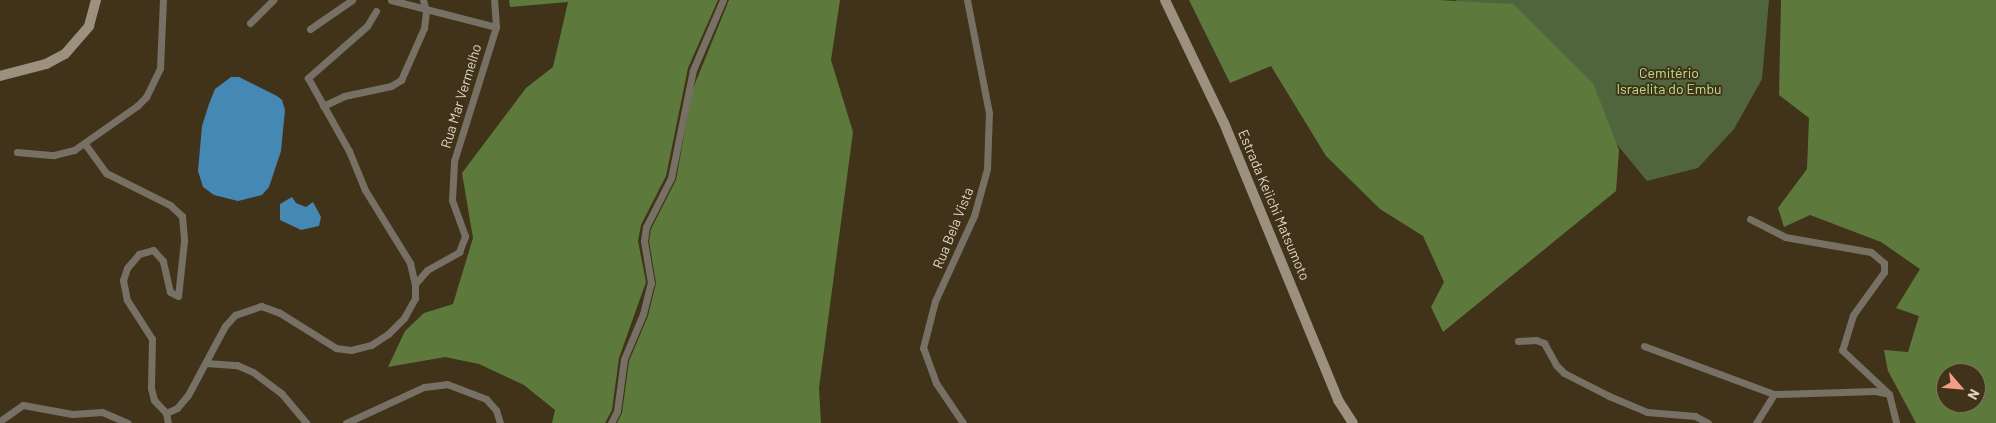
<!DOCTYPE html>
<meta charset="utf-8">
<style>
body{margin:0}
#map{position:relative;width:1996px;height:423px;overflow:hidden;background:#40331a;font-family:Barlow,sans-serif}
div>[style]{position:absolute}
.green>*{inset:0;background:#51653d}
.forest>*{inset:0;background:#5d7a3c}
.water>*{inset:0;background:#4588b3}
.minor>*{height:7px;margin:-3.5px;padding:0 3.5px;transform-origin:3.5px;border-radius:3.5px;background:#777064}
.secondary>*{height:10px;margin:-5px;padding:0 5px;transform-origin:5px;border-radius:5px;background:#9c907e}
span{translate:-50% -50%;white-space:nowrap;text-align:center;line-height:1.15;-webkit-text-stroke:4px #40331a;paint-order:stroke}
.park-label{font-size:14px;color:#b7e288}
.street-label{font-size:14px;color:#ded7c8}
.north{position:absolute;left:1936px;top:363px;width:50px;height:50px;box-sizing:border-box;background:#40331a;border:1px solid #7f7560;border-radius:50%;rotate:117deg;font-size:14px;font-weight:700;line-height:20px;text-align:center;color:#ded7c8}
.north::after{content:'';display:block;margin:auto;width:18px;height:22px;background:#f49e86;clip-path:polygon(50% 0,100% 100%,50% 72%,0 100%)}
</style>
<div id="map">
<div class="green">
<i style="clip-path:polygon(1455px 0,1769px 0,1762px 79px,1734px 129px,1698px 168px,1647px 181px,1531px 40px)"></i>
</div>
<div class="forest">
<i style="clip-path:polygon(509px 0,718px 0,688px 68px,666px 176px,641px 225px,638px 241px,646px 282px,619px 358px,612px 410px,605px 423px,552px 423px,555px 410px,524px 385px,479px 364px,445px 357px,388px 367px,405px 331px,424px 313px,453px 304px,473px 238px,462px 173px,526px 88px,553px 67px,568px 2px,510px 7px)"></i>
<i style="clip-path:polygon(729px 0,840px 0,831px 60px,853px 132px,819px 388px,821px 423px,617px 423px,622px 413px,629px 361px,648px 316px,656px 283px,649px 241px,651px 229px,676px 180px,692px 91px)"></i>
<i style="clip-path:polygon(1438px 0,1513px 4px,1593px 83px,1619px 150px,1616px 191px,1443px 332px,1431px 307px,1444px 282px,1423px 236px,1380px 209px,1326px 156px,1271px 66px,1230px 83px,1189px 0)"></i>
<i style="clip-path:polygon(evenodd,1781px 0,1996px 0,1996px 423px,1916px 423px,1888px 371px,1884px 350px,1908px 352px,1919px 316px,1896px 308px,1920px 269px,1881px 242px,1810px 215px,1784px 227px,1778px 208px,1807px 169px,1809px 118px,1779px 95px,1781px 0,1946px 373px,1976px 373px,1976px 403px,1946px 403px,1946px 373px)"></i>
</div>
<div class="water">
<i style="clip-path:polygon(231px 77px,239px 77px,277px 96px,282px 100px,285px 110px,281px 151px,269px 187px,262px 195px,238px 201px,214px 195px,203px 187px,198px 171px,202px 126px,209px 104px,215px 89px)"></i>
<i style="clip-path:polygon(292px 197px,296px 203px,306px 207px,313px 202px,321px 217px,319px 226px,301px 230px,280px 220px,280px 204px)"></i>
</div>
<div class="minor">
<i style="left:391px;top:0;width:108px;rotate:14.4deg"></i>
<i style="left:376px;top:11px;width:17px;rotate:121deg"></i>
<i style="left:367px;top:26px;width:79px;rotate:138.6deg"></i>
<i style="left:308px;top:78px;width:84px;rotate:60.7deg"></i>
<i style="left:349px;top:151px;width:42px;rotate:67.7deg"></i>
<i style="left:365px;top:190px;width:86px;rotate:58.3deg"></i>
<i style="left:410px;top:263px;width:22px;rotate:77deg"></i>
<i style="left:250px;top:23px;width:33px;rotate:-45deg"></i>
<i style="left:310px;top:29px;width:51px;rotate:-34.6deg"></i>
<i style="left:323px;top:106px;width:23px;rotate:-25deg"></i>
<i style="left:344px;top:96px;width:48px;rotate:-12deg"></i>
<i style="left:391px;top:86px;width:12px;rotate:-31deg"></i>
<i style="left:401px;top:80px;width:57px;rotate:-66.1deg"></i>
<i style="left:424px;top:28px;width:17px;rotate:-83deg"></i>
<i style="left:426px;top:11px;width:11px;rotate:-105deg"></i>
<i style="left:85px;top:144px;width:36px;rotate:54deg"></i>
<i style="left:106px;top:173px;width:72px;rotate:26.6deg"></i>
<i style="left:170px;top:205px;width:16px;rotate:43deg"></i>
<i style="left:182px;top:216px;width:25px;rotate:85deg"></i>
<i style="left:184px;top:241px;width:55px;rotate:96.2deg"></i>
<i style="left:178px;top:296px;width:9px;rotate:-153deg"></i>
<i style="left:170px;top:292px;width:32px;rotate:-103deg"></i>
<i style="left:163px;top:261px;width:15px;rotate:-132deg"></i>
<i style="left:153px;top:250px;width:15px;rotate:164deg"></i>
<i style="left:139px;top:254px;width:18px;rotate:131deg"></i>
<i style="left:127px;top:268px;width:13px;rotate:108deg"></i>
<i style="left:123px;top:280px;width:20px;rotate:79deg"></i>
<i style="left:127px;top:300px;width:46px;rotate:57.3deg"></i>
<i style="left:152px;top:339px;width:49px;rotate:91.2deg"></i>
<i style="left:151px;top:388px;width:12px;rotate:76deg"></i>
<i style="left:154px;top:400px;width:18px;rotate:47deg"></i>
<i style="left:166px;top:413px;width:10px;rotate:79deg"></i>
<i style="left:17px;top:152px;width:37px;rotate:5deg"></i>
<i style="left:54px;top:155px;width:21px;rotate:-14deg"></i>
<i style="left:74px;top:150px;width:77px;rotate:-34.9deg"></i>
<i style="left:137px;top:106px;width:13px;rotate:-45deg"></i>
<i style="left:146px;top:97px;width:32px;rotate:-64deg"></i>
<i style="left:160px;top:68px;width:68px;rotate:-87.5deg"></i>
<i style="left:1750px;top:219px;width:39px;rotate:27deg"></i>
<i style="left:1785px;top:237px;width:87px;rotate:9.9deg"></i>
<i style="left:1871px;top:252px;width:17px;rotate:40deg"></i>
<i style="left:1884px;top:263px;width:9px;rotate:90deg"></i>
<i style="left:1884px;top:272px;width:53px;rotate:125.8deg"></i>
<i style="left:1853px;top:315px;width:37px;rotate:107deg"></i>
<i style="left:1842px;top:350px;width:64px;rotate:43.1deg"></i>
<i style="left:1518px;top:341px;width:18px;rotate:-3deg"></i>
<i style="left:1536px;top:340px;width:9px;rotate:21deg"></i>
<i style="left:1544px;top:343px;width:25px;rotate:61deg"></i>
<i style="left:1556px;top:365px;width:11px;rotate:45deg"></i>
<i style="left:1564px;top:373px;width:51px;rotate:27.1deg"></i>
<i style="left:1609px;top:396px;width:41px;rotate:22.8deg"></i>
<i style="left:1647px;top:412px;width:48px;rotate:4.8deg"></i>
<i style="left:1695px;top:416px;width:15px;rotate:28deg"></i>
<i style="left:1644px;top:346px;width:139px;rotate:20.3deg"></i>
<i style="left:1774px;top:394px;width:101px;rotate:-1.7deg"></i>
<i style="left:1875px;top:391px;width:14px;rotate:12deg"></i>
<i style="left:1889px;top:394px;width:30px;rotate:76deg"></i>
<i style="left:206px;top:363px;width:31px;rotate:4deg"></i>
<i style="left:237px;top:365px;width:17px;rotate:24deg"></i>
<i style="left:253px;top:372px;width:36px;rotate:37deg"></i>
<i style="left:282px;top:394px;width:38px;rotate:50deg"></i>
<i style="left:166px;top:413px;width:12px;rotate:-24deg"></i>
<i style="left:177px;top:408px;width:17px;rotate:-50deg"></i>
<i style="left:188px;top:395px;width:78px;rotate:-61.8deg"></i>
<i style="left:225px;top:326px;width:15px;rotate:-48deg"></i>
<i style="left:235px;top:315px;width:28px;rotate:-19deg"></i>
<i style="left:261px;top:306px;width:20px;rotate:20deg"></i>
<i style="left:280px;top:313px;width:66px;rotate:32deg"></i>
<i style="left:336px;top:348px;width:15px;rotate:8deg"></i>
<i style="left:351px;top:350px;width:21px;rotate:-14deg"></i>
<i style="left:371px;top:345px;width:20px;rotate:-33deg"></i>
<i style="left:388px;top:334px;width:23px;rotate:-45deg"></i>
<i style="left:404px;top:318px;width:23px;rotate:-61deg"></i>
<i style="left:415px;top:298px;width:14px;rotate:-90deg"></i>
<i style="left:415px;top:284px;width:18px;rotate:-49deg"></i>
<i style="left:427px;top:270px;width:37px;rotate:-29deg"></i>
<i style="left:459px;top:252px;width:17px;rotate:-69deg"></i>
<i style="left:465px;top:236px;width:38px;rotate:-110deg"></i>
<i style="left:452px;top:200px;width:39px;rotate:-87deg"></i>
<i style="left:454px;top:161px;width:140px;rotate:-72.6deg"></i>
<i style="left:496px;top:27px;width:27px;rotate:-94deg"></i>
<i style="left:0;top:421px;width:28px;rotate:-35deg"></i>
<i style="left:23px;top:405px;width:50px;rotate:10.4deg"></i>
<i style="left:72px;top:414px;width:30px;rotate:-4deg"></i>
<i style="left:102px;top:412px;width:28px;rotate:23deg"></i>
<i style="left:346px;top:423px;width:86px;rotate:-24.8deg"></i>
<i style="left:424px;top:387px;width:23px;rotate:-7deg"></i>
<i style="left:447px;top:384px;width:42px;rotate:21deg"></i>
<i style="left:486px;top:399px;width:15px;rotate:48deg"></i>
<i style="left:496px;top:410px;width:14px;rotate:73deg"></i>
<i style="left:611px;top:423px;width:13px;rotate:-63deg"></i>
<i style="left:617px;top:411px;width:52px;rotate:-82.3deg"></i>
<i style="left:624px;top:359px;width:49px;rotate:-67.1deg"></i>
<i style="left:643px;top:314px;width:32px;rotate:-76deg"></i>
<i style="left:651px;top:283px;width:43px;rotate:-99.5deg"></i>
<i style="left:644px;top:241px;width:14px;rotate:-82deg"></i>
<i style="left:646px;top:227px;width:55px;rotate:-63deg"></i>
<i style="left:671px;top:178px;width:110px;rotate:-78.5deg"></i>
<i style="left:693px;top:70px;width:76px;rotate:-66.8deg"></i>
<i style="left:963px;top:423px;width:48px;rotate:-124deg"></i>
<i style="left:936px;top:383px;width:37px;rotate:-110deg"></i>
<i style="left:923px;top:348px;width:49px;rotate:-75.7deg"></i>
<i style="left:935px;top:301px;width:94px;rotate:-65.4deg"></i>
<i style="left:974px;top:216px;width:49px;rotate:-74.5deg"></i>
<i style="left:987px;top:169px;width:56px;rotate:-88deg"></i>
<i style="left:989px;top:113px;width:115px;rotate:-101deg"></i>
<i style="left:1756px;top:423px;width:34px;rotate:-58deg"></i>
</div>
<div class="secondary">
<i style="left:1165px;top:0;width:136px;rotate:64.4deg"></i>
<i style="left:1224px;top:123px;width:300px;rotate:67.6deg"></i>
<i style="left:1338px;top:400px;width:27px;rotate:57deg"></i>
<i style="left:0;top:76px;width:48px;rotate:-14.6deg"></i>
<i style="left:46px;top:64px;width:21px;rotate:-28deg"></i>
<i style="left:65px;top:54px;width:37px;rotate:-49deg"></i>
<i style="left:89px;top:26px;width:27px;rotate:-75deg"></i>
</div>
<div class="park-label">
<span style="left:1669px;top:81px">Cemitério<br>Israelita do Embu</span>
</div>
<div class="street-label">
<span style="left:461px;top:96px;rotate:-73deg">Rua Mar Vermelho</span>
<span style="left:1274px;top:205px;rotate:67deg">Estrada Keiichi Matsumoto</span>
<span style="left:953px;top:228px;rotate:-68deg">Rua Bela Vista</span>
</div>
<div class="north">N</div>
</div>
